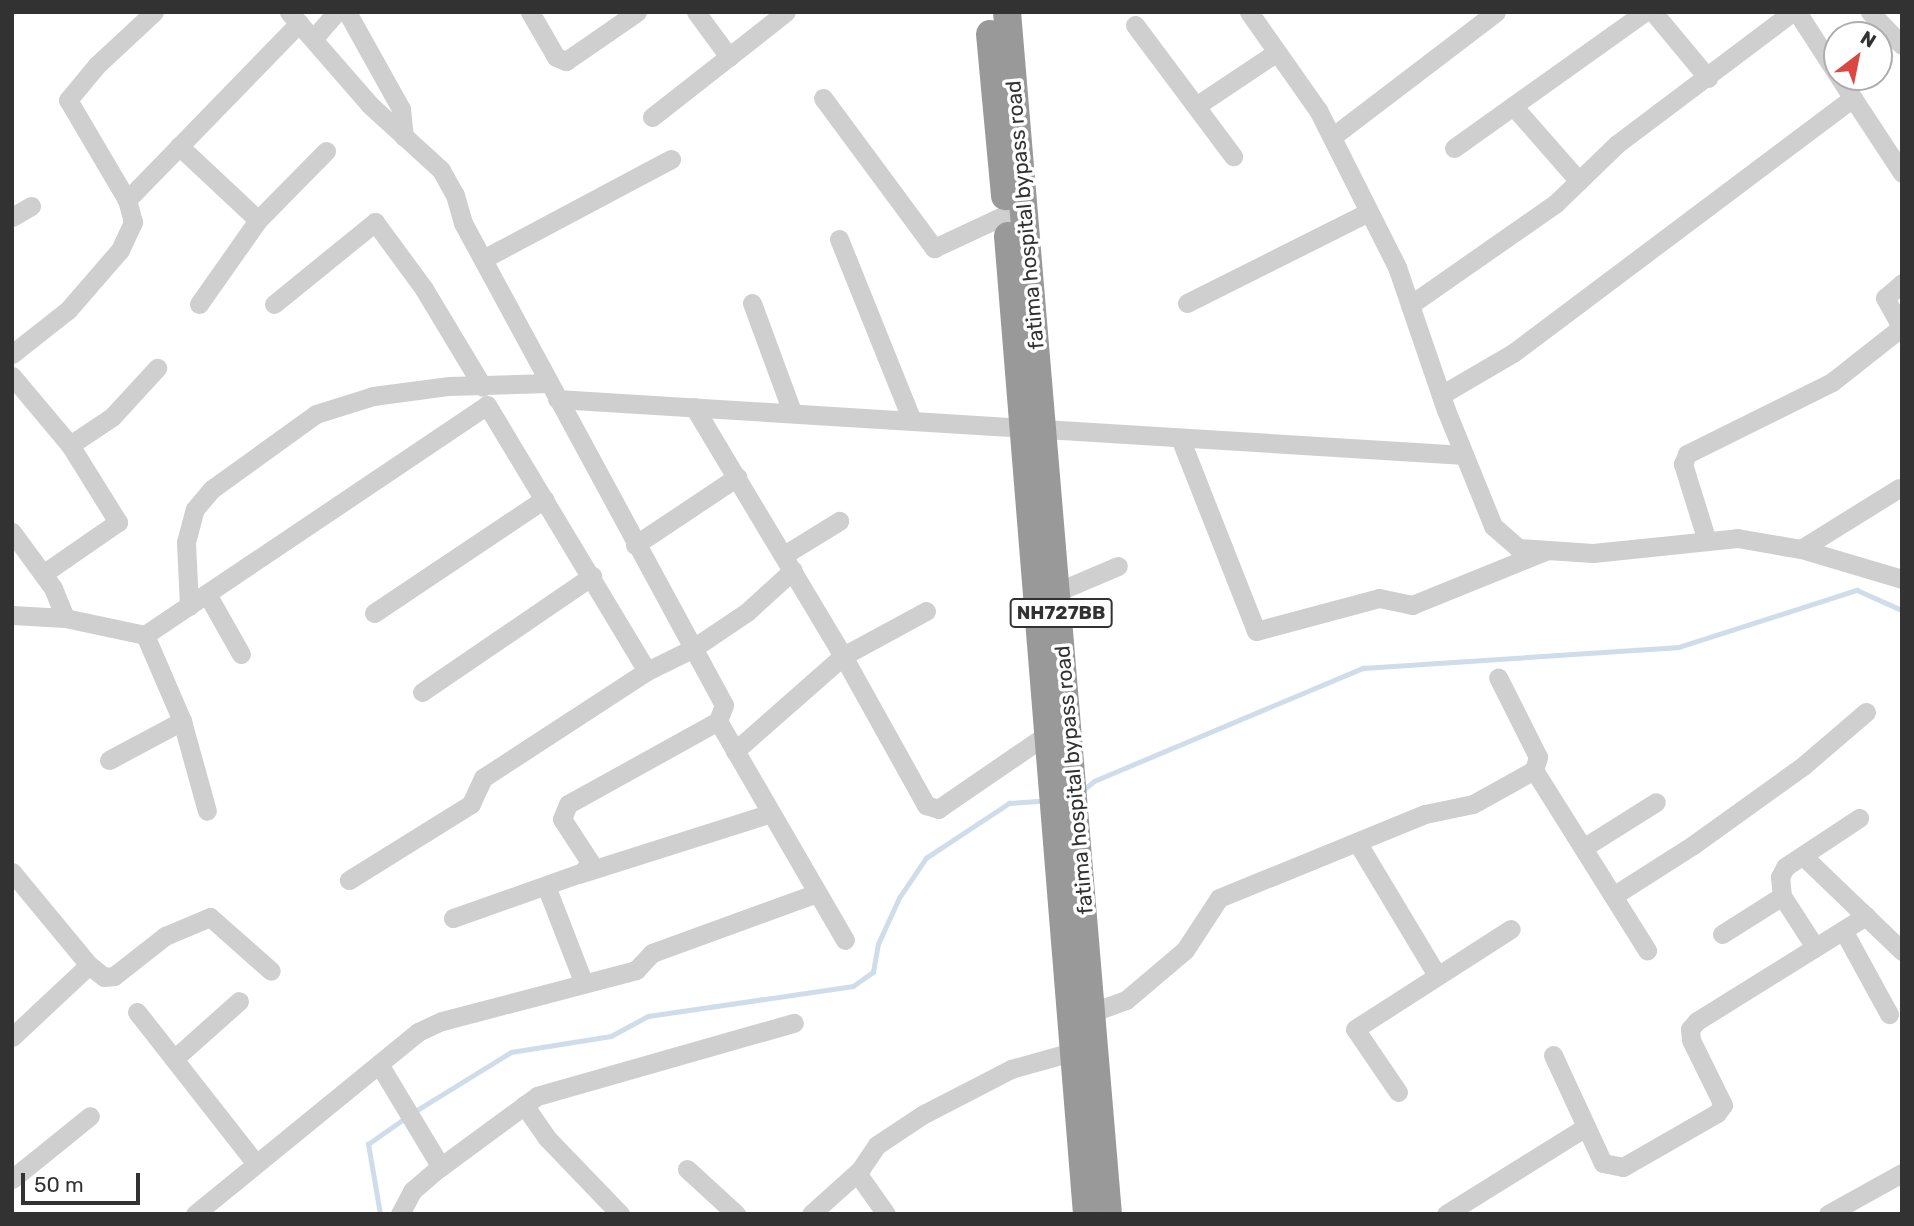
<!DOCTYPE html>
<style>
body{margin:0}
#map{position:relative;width:1914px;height:1226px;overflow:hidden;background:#fff;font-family:Rubik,sans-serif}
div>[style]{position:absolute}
.stream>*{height:4.5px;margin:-2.25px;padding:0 2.25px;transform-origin:2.25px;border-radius:2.25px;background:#cfddeb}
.minor>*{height:19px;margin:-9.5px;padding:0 9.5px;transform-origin:9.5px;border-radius:9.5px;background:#cfcfcf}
.highway>*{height:28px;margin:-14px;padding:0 14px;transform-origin:14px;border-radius:14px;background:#999}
span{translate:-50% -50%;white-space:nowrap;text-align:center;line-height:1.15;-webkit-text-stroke:7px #fff;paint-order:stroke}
.shield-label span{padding:2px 5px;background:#fff;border:2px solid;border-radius:5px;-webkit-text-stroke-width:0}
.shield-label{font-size:19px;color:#323232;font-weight:700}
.street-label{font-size:21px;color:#323232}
.frame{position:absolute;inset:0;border:14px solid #323232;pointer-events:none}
.north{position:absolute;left:1823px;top:21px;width:70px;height:70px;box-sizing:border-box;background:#fff;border:2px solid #adadad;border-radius:50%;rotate:32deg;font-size:19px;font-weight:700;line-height:28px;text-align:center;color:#323232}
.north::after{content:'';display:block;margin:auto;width:24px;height:32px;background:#db4742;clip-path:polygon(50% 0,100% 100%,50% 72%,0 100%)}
.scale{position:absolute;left:21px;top:1173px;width:119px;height:32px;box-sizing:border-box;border:4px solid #323232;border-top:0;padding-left:9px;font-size:21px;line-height:24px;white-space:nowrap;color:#323232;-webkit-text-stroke:5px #fff;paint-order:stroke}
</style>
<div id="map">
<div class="stream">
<i style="left:1083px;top:790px;width:14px;rotate:-39deg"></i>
<i style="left:1094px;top:781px;width:292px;rotate:-22.8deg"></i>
<i style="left:1363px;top:668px;width:317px;rotate:-3.8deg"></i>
<i style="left:1679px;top:647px;width:187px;rotate:-17.8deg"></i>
<i style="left:1857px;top:590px;width:49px;rotate:24deg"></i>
<i style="left:414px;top:1112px;width:114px;rotate:-31.7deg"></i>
<i style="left:511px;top:1052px;width:101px;rotate:-9.1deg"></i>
<i style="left:611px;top:1036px;width:42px;rotate:-28.4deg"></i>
<i style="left:648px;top:1016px;width:207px;rotate:-8.3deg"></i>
<i style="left:853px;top:986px;width:24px;rotate:-35deg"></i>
<i style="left:873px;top:972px;width:28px;rotate:-80deg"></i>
<i style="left:878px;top:944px;width:51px;rotate:-65.5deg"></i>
<i style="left:899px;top:898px;width:48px;rotate:-56deg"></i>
<i style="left:926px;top:858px;width:100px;rotate:-33.5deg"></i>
<i style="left:1009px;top:803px;width:29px;rotate:-4deg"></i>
<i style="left:380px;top:1214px;width:71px;rotate:-99.7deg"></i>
<i style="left:368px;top:1144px;width:44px;rotate:-34.8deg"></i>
</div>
<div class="minor">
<i style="left:289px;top:12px;width:123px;rotate:48.9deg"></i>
<i style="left:370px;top:105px;width:96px;rotate:42.5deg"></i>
<i style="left:441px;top:170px;width:29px;rotate:61deg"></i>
<i style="left:455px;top:195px;width:29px;rotate:74deg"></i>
<i style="left:463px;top:223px;width:548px;rotate:61.56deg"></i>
<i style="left:724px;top:705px;width:17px;rotate:111deg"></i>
<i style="left:718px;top:721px;width:171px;rotate:151deg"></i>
<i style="left:568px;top:804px;width:16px;rotate:112deg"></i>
<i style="left:562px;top:819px;width:51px;rotate:56.9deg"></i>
<i style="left:590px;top:862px;width:12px;rotate:125deg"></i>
<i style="left:583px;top:872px;width:138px;rotate:160.5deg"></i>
<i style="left:347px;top:12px;width:111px;rotate:60.9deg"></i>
<i style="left:401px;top:109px;width:28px;rotate:84deg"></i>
<i style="left:530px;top:12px;width:52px;rotate:60deg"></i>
<i style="left:556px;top:57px;width:11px;rotate:22deg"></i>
<i style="left:566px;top:61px;width:86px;rotate:-34.6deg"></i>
<i style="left:696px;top:12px;width:56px;rotate:53.7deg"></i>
<i style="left:1249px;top:12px;width:120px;rotate:54.9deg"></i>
<i style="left:1318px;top:110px;width:176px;rotate:63.3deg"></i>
<i style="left:1397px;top:267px;width:151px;rotate:71.1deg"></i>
<i style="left:1446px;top:410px;width:125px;rotate:67.9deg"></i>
<i style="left:1493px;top:526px;width:33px;rotate:41deg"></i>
<i style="left:1518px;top:548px;width:75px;rotate:3.8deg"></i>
<i style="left:1593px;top:553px;width:145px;rotate:-5.9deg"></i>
<i style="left:1737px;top:538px;width:65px;rotate:9.8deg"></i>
<i style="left:1801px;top:549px;width:105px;rotate:16.5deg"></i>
<i style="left:1653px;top:12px;width:86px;rotate:50.2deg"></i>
<i style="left:1797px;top:12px;width:74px;rotate:57.2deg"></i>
<i style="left:1870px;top:12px;width:46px;rotate:45.9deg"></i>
<i style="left:1135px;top:25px;width:164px;rotate:53.2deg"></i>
<i style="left:314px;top:38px;width:35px;rotate:-49deg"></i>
<i style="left:1839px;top:77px;width:115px;rotate:56.7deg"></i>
<i style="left:823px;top:98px;width:187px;rotate:53.5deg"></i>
<i style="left:934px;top:248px;width:81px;rotate:-25deg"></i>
<i style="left:1196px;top:106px;width:97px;rotate:-33.7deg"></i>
<i style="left:1513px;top:106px;width:100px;rotate:48.7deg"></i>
<i style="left:652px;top:117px;width:170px;rotate:-38.1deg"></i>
<i style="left:1332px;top:137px;width:206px;rotate:-37.3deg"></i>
<i style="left:179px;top:146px;width:108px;rotate:43.1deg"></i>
<i style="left:1454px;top:148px;width:234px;rotate:-35.5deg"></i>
<i style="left:127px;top:200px;width:116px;rotate:-120.5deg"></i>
<i style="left:68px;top:100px;width:45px;rotate:-50.4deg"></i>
<i style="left:97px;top:65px;width:78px;rotate:-42.9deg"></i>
<i style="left:12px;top:217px;width:22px;rotate:-30deg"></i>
<i style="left:839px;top:239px;width:193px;rotate:68.1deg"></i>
<i style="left:483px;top:259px;width:213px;rotate:-28deg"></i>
<i style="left:752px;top:303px;width:116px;rotate:69.8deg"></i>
<i style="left:1187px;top:303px;width:203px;rotate:-26.6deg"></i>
<i style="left:199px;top:304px;width:103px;rotate:-54.9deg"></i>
<i style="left:258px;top:220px;width:97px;rotate:-45.4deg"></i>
<i style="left:274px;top:304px;width:130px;rotate:-39.1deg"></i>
<i style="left:375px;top:222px;width:83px;rotate:53.8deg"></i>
<i style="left:424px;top:289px;width:114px;rotate:59deg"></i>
<i style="left:1410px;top:305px;width:178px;rotate:-34.9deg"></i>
<i style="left:1556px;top:203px;width:85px;rotate:-44deg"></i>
<i style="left:1617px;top:144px;width:219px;rotate:-37deg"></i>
<i style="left:12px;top:354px;width:71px;rotate:-38.2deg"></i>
<i style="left:68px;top:310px;width:79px;rotate:-49.1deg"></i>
<i style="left:120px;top:250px;width:31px;rotate:-65deg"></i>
<i style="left:133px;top:222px;width:23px;rotate:-105deg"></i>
<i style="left:127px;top:200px;width:247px;rotate:-45.8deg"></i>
<i style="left:12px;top:376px;width:90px;rotate:50deg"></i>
<i style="left:70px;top:445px;width:91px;rotate:58.1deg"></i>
<i style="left:118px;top:522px;width:91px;rotate:145.3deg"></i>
<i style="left:1441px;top:395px;width:83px;rotate:-30.3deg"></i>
<i style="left:1513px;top:353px;width:425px;rotate:-36.9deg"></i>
<i style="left:557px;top:399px;width:909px;rotate:3.53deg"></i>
<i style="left:694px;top:407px;width:290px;rotate:59.1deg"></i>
<i style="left:843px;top:656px;width:144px;rotate:138.7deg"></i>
<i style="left:1180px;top:438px;width:207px;rotate:68.5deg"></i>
<i style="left:1256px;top:631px;width:127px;rotate:-15deg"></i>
<i style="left:1379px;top:598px;width:34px;rotate:12deg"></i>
<i style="left:1412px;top:605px;width:144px;rotate:-22.1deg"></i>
<i style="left:70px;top:445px;width:50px;rotate:-33.7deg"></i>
<i style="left:112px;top:417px;width:67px;rotate:-47.4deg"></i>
<i style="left:12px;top:532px;width:69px;rotate:53.8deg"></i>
<i style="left:53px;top:588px;width:32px;rotate:68deg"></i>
<i style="left:1707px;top:541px;width:81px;rotate:-107.3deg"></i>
<i style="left:1683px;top:464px;width:11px;rotate:-68deg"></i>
<i style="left:1687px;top:454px;width:162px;rotate:-26.4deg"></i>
<i style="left:1832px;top:382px;width:84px;rotate:-38.2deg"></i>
<i style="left:1898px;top:330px;width:7px;rotate:-82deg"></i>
<i style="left:1899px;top:323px;width:29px;rotate:-119deg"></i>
<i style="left:1885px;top:298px;width:23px;rotate:-41deg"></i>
<i style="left:635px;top:545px;width:123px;rotate:-33.7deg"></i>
<i style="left:1801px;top:549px;width:115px;rotate:-31.9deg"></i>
<i style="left:784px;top:555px;width:65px;rotate:-31.7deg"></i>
<i style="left:1059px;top:591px;width:64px;rotate:-23deg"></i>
<i style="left:207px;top:594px;width:69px;rotate:60.5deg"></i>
<i style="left:189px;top:606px;width:64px;rotate:-92.7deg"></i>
<i style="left:186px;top:542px;width:34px;rotate:-75deg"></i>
<i style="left:195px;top:509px;width:26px;rotate:-50deg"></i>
<i style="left:212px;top:489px;width:128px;rotate:-35.8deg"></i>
<i style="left:316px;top:414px;width:60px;rotate:-17.5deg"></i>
<i style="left:373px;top:396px;width:77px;rotate:-7.5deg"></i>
<i style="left:449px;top:386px;width:100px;rotate:-1.7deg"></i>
<i style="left:926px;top:611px;width:94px;rotate:151.5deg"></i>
<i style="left:843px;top:656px;width:171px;rotate:60.9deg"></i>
<i style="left:926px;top:805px;width:13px;rotate:18deg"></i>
<i style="left:938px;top:809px;width:131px;rotate:-34.4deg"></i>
<i style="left:374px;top:613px;width:205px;rotate:-33.8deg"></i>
<i style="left:12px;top:615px;width:53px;rotate:3.2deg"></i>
<i style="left:65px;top:618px;width:82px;rotate:12deg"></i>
<i style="left:145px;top:635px;width:412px;rotate:-33.9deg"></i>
<i style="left:487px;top:405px;width:310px;rotate:59deg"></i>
<i style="left:647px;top:671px;width:196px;rotate:146.9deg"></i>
<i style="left:483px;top:778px;width:29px;rotate:115deg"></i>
<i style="left:471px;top:804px;width:144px;rotate:148.1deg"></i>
<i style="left:145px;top:635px;width:94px;rotate:66.7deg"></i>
<i style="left:182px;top:721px;width:93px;rotate:74.5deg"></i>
<i style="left:647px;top:671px;width:50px;rotate:-26.1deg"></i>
<i style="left:692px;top:649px;width:66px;rotate:-33.9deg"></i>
<i style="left:747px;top:612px;width:62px;rotate:-42.4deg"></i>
<i style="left:422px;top:692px;width:206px;rotate:-34.3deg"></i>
<i style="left:718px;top:721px;width:253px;rotate:59.9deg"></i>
<i style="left:109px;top:760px;width:83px;rotate:-28.1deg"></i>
<i style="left:1534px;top:770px;width:213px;rotate:57.9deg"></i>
<i style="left:1357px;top:842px;width:155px;rotate:59deg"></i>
<i style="left:1583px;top:848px;width:86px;rotate:-32.2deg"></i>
<i style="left:1803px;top:856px;width:137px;rotate:43.8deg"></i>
<i style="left:12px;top:872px;width:121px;rotate:50.4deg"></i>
<i style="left:89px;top:965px;width:105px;rotate:136.9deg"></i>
<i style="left:579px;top:874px;width:201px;rotate:-17.6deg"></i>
<i style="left:546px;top:886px;width:105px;rotate:68.8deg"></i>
<i style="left:1613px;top:896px;width:95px;rotate:-32.5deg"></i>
<i style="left:1693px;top:845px;width:135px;rotate:-35.7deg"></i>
<i style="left:1803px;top:766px;width:83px;rotate:-40.6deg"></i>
<i style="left:1782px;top:896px;width:61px;rotate:57.1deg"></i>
<i style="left:1843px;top:930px;width:96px;rotate:61.3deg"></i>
<i style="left:1722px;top:934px;width:71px;rotate:-32.3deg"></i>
<i style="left:1782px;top:896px;width:19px;rotate:-96deg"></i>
<i style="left:1780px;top:877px;width:11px;rotate:-63deg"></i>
<i style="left:1785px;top:867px;width:89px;rotate:-33.5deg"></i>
<i style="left:89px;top:965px;width:19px;rotate:39deg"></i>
<i style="left:104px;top:977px;width:10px;rotate:-6deg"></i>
<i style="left:114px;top:976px;width:65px;rotate:-38.1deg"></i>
<i style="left:165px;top:936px;width:49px;rotate:-22.9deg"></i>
<i style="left:210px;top:917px;width:81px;rotate:41.5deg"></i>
<i style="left:137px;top:1012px;width:193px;rotate:51.9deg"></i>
<i style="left:1093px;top:1012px;width:35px;rotate:-20deg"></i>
<i style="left:1126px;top:1000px;width:77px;rotate:-40.3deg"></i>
<i style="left:1185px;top:950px;width:62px;rotate:-56.8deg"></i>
<i style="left:1219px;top:898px;width:222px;rotate:-22.2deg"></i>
<i style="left:1425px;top:814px;width:49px;rotate:-11.8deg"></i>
<i style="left:1473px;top:804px;width:70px;rotate:-29.1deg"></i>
<i style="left:1534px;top:770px;width:14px;rotate:-73deg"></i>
<i style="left:1538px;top:757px;width:89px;rotate:-116.6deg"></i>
<i style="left:1553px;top:1055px;width:119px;rotate:65.2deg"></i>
<i style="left:1603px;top:1163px;width:20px;rotate:11deg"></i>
<i style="left:1623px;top:1167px;width:108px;rotate:-29.9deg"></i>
<i style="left:1717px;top:1113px;width:10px;rotate:-53deg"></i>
<i style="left:1723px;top:1105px;width:72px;rotate:-116.2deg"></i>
<i style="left:1691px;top:1040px;width:11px;rotate:-95deg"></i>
<i style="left:1690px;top:1029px;width:11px;rotate:-49deg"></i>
<i style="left:1697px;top:1021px;width:199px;rotate:-31.9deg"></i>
<i style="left:174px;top:1059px;width:87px;rotate:-41.7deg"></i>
<i style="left:379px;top:1064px;width:120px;rotate:59deg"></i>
<i style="left:1398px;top:1092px;width:76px;rotate:-124.3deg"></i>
<i style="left:1355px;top:1029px;width:185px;rotate:-32.7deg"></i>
<i style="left:524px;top:1105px;width:39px;rotate:55deg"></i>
<i style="left:546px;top:1137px;width:107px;rotate:46.1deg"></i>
<i style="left:687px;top:1169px;width:67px;rotate:42.6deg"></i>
<i style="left:857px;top:1173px;width:50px;rotate:54.7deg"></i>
<i style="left:12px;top:1179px;width:100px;rotate:-38.9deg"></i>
<i style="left:195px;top:1214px;width:288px;rotate:-39.2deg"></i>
<i style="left:418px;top:1032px;width:26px;rotate:-25deg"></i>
<i style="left:442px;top:1021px;width:201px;rotate:-14.7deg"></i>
<i style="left:636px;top:970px;width:23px;rotate:-47deg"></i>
<i style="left:652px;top:953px;width:176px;rotate:-20deg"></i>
<i style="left:400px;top:1214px;width:26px;rotate:-62deg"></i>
<i style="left:412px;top:1191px;width:30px;rotate:-41deg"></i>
<i style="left:435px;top:1171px;width:127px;rotate:-36.3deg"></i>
<i style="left:537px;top:1096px;width:267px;rotate:-15.9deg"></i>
<i style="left:811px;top:1214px;width:66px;rotate:-41.9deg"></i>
<i style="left:860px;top:1170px;width:30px;rotate:-56deg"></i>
<i style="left:877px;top:1145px;width:54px;rotate:-33.7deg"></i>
<i style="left:922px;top:1115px;width:100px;rotate:-27.3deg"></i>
<i style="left:1011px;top:1069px;width:78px;rotate:-15.6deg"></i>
<i style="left:1446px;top:1214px;width:165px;rotate:-31.9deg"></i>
<i style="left:1828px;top:1214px;width:85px;rotate:-29deg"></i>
</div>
<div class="highway">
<i style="left:1007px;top:12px;width:1206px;rotate:85.2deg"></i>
<i style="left:990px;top:34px;width:163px;rotate:84.7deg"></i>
<i style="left:1008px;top:236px;width:981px;rotate:85.38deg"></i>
</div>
<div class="shield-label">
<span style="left:1061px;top:613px">NH727BB</span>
</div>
<div class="street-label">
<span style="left:1025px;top:215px;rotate:-95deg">fatima hospital bypass road</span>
<span style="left:1074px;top:780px;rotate:-95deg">fatima hospital bypass road</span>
</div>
<div class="frame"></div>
<div class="north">N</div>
<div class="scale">50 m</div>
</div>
